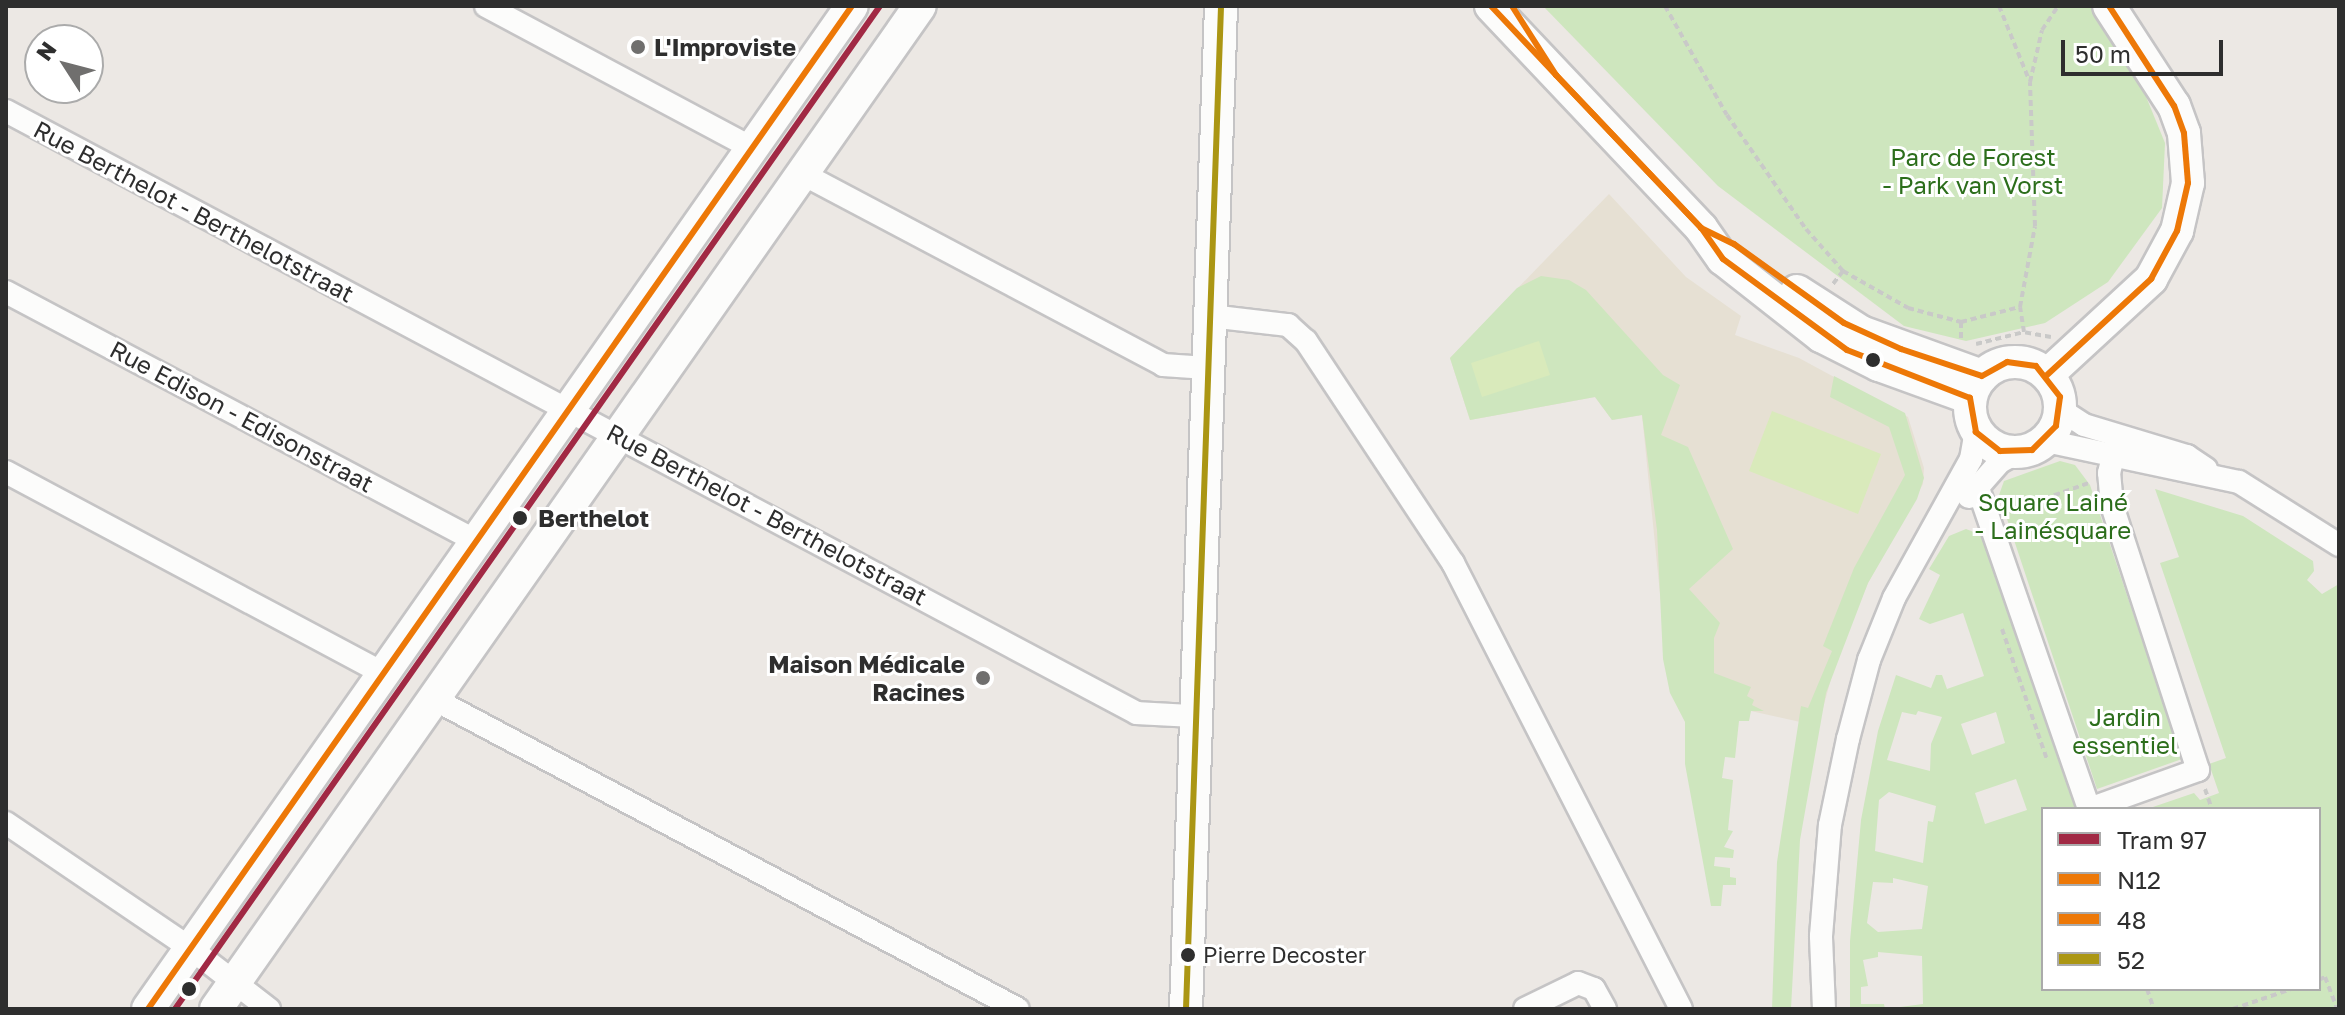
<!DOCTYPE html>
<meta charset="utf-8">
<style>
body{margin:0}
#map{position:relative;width:2345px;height:1015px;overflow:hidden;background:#ece8e4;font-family:"Golos Text",sans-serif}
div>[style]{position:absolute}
.education>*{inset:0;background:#e6e0d3}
.green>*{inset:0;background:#cee6be}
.pitch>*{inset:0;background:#d9eabb}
.path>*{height:4px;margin-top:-2px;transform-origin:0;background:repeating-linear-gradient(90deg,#c9c9c8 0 6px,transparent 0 10px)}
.roads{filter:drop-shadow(2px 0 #c5c4c5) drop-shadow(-2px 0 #c5c4c5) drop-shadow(0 2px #c5c4c5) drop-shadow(0 -2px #c5c4c5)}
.street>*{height:22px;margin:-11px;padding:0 11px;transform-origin:11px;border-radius:11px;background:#fcfcfb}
.secondary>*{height:32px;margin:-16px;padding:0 16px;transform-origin:16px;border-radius:16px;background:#fcfcfb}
.secondary>.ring{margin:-16px;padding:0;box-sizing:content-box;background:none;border:32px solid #fcfcfb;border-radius:50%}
.bus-1>*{height:6px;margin:-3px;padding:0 3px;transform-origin:3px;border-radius:3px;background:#ed7807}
.bus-2>*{height:6px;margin:-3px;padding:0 3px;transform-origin:3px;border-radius:3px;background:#ed7807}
.bus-3>*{height:6px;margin:-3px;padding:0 3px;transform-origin:3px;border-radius:3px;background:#ab9613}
.tram-1>*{height:6px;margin:-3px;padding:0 3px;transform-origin:3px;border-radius:3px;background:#a12944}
.dots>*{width:22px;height:22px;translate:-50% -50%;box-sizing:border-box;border:4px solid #fff;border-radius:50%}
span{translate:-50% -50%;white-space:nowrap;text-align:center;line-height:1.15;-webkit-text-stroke:6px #fff;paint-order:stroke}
.bus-label{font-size:22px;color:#2e2e2e}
.left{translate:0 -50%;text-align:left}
.poi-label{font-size:24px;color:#2e2e2e;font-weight:700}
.right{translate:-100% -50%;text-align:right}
.park-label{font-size:24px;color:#2c6e1b}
.street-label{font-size:24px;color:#2e2e2e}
.stop-label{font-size:24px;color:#2e2e2e;font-weight:700}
.frame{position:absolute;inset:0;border:8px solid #2e2e2e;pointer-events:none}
.legend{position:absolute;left:2041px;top:807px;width:280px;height:184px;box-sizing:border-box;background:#fff;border:2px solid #ababab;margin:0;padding:10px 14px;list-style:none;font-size:24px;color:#2e2e2e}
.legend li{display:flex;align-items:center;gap:16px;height:40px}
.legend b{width:40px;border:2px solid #ababab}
.north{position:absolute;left:24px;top:24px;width:80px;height:80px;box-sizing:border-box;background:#fff;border:2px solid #ababab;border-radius:50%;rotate:306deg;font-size:22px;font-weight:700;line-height:32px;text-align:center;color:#2e2e2e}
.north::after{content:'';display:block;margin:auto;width:28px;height:36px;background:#706f6e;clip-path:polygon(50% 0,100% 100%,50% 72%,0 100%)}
.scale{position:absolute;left:2061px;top:40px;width:162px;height:36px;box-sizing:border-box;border:4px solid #2e2e2e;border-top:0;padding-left:10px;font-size:24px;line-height:28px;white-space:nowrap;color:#2e2e2e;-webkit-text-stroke:6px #fff;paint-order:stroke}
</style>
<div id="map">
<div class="education">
<i style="clip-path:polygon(1609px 194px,1686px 277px,1741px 316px,1735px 335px,1799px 358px,1908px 417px,1924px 468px,1923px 484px,1868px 583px,1836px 661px,1818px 726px,1670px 693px,1642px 415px,1612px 420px,1595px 397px,1470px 420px,1450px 358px)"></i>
</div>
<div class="green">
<i style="clip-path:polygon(1543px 6px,2093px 6px,2138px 77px,2165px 143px,2162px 208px,2108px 282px,2045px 323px,1966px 341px,1904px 326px,1718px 186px)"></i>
<i style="clip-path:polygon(1541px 276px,1569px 280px,1586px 290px,1663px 375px,1680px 385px,1661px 435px,1688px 447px,1733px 549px,1689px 589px,1720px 623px,1714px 638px,1714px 673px,1751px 687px,1747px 696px,1754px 700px,1752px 705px,1764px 711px,1751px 711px,1749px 721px,1739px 721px,1735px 758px,1725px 757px,1722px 778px,1733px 780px,1728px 830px,1733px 831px,1724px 847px,1734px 850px,1733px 858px,1715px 857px,1714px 866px,1730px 868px,1730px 877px,1736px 878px,1736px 885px,1723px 885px,1721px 906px,1711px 906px,1685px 764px,1685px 722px,1670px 693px,1663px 659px,1657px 530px,1642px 415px,1612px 420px,1595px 397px,1470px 420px,1450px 358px,1517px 288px)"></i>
<i style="clip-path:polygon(1834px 376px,1905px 413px,1924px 478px,1917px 499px,1868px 583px,1826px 693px,1800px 840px,1791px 1009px,1772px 1009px,1777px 862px,1801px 706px,1808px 708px,1832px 651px,1823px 646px,1854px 568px,1905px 475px,1889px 427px,1830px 397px)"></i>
<i style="clip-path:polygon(2060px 461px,2075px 465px,2090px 485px,2182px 759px,2097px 789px,1999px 495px,2004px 481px)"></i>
<i style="clip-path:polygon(evenodd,2155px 489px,2243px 516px,2313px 561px,2314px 571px,2307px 580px,2322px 594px,2339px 584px,2339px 1009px,1850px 1009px,1850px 941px,1861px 820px,1878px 731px,1896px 675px,1931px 688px,1936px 675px,1942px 675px,1947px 689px,1984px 676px,1963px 613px,1930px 624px,1919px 619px,1940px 575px,1929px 569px,1949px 536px,1966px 529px,1984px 536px,2079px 809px,2043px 809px,2043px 989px,2319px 989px,2319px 809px,2147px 809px,2194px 793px,2200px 800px,2219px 793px,2209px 764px,2226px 758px,2160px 563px,2179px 557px,2155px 489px,1918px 711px,1942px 717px,1931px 744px,1930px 771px,1887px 760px,1902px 712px,1916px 715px,1918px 711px,2155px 489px,1996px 712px,2005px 743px,1972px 755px,1961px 724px,1996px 712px,2155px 489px,2016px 779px,2027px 810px,1985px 824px,1975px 793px,2016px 779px,2155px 489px,1889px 792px,1936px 806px,1933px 822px,1928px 821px,1923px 863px,1875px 851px,1879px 800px,1889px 792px,2155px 489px,1893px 878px,1928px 886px,1922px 929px,1878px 932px,1867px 923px,1873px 882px,1893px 883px,1893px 878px,2155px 489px,1878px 952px,1922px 956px,1923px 1004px,1885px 1009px,1884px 1004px,1861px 1004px,1861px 987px,1868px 986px,1863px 960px,1878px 957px,1878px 952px)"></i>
</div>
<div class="pitch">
<i style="clip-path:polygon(1539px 341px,1550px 375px,1482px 397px,1471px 363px)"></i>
<i style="clip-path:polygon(1772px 411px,1881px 454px,1858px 514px,1749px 471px)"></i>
</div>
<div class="path">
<i style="left:1665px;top:6px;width:125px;rotate:60.4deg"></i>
<i style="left:1727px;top:115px;width:139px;rotate:55.3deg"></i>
<i style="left:1806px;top:229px;width:56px;rotate:48.6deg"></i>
<i style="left:1843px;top:271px;width:18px;rotate:128deg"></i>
<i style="left:1999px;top:6px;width:80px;rotate:67.9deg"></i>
<i style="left:1843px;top:271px;width:75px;rotate:29.6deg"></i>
<i style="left:1908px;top:308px;width:55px;rotate:14.8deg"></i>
<i style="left:1961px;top:322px;width:20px;rotate:90deg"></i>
<i style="left:1961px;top:322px;width:61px;rotate:-14.3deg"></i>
<i style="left:2051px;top:337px;width:27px;rotate:-170deg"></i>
<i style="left:2024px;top:332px;width:25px;rotate:-99deg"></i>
<i style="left:2020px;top:307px;width:82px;rotate:-79.5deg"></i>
<i style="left:2035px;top:226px;width:144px;rotate:-92deg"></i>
<i style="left:2030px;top:82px;width:53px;rotate:-77deg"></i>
<i style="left:2042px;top:30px;width:29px;rotate:-56deg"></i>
<i style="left:1976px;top:344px;width:49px;rotate:-14deg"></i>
<i style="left:2007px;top:512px;width:87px;rotate:-19.5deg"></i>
<i style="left:2002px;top:629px;width:139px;rotate:71deg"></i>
<i style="left:2205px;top:789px;width:21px;rotate:71deg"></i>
<i style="left:2319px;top:980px;width:7px;rotate:-27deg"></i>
<i style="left:2325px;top:977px;width:34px;rotate:69deg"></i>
<i style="left:2147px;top:989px;width:21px;rotate:71deg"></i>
<i style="left:2233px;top:1009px;width:61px;rotate:-19deg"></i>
</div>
<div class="roads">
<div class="street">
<i style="left:486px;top:6px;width:302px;rotate:28.1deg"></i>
<i style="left:6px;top:111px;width:1281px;rotate:28.03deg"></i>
<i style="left:1137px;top:713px;width:56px;rotate:3.1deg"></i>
<i style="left:801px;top:173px;width:410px;rotate:27.9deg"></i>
<i style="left:1163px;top:365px;width:44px;rotate:3.9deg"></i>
<i style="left:6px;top:292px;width:534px;rotate:27.91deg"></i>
<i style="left:1210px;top:316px;width:79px;rotate:6.6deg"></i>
<i style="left:1288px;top:325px;width:24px;rotate:42deg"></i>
<i style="left:1306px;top:341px;width:266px;rotate:56.5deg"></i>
<i style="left:1453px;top:563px;width:501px;rotate:62.92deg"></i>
<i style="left:2061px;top:410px;width:27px;rotate:33deg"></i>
<i style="left:2084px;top:425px;width:108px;rotate:16.8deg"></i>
<i style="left:2187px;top:456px;width:23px;rotate:34deg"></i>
<i style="left:2046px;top:441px;width:197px;rotate:12deg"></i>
<i style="left:2239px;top:482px;width:118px;rotate:32.2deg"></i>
<i style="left:6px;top:472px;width:429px;rotate:28.1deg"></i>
<i style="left:1978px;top:488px;width:340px;rotate:70.9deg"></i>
<i style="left:2089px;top:809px;width:116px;rotate:-19.7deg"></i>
<i style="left:2198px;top:770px;width:278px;rotate:-108deg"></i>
<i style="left:2112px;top:506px;width:33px;rotate:-95deg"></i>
<i style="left:2109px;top:473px;width:38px;rotate:-76deg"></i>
<i style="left:1969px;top:497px;width:47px;rotate:-48.5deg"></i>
<i style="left:2000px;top:462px;width:18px;rotate:-29deg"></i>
<i style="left:432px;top:698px;width:663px;rotate:27.96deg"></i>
<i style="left:6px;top:823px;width:222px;rotate:34.2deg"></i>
<i style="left:190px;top:948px;width:100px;rotate:37.7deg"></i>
<i style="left:1525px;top:1009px;width:59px;rotate:-26.1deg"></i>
<i style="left:1578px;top:983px;width:17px;rotate:21deg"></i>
<i style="left:1594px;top:989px;width:23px;rotate:61deg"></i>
<i style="left:1824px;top:1009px;width:73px;rotate:-92.4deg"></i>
<i style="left:1821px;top:936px;width:111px;rotate:-85.4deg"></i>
<i style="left:1830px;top:825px;width:88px;rotate:-78.2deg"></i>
<i style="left:1848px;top:739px;width:82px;rotate:-75.1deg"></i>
<i style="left:1869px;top:660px;width:67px;rotate:-68deg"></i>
<i style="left:1894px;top:598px;width:159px;rotate:-61deg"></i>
<i style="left:1971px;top:459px;width:27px;rotate:-80deg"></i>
</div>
<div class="secondary">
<i style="left:1491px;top:6px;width:306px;rotate:46.6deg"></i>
<i style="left:1701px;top:228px;width:38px;rotate:55deg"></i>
<i style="left:1723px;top:259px;width:125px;rotate:38.2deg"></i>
<i style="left:1821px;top:336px;width:65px;rotate:26.6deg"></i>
<i style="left:1879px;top:365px;width:97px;rotate:19.9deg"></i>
<i style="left:1797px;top:291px;width:76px;rotate:32.6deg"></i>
<i style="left:1861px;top:332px;width:129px;rotate:20deg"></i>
<i class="ring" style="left:1970px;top:362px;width:58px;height:58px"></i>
<i style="left:2047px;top:375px;width:142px;rotate:-42.7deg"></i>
<i style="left:2151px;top:279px;width:55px;rotate:-61.6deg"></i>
<i style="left:2177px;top:231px;width:49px;rotate:-77.1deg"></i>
<i style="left:2188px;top:183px;width:50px;rotate:-94.6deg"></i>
<i style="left:2184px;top:133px;width:29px;rotate:-110deg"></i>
<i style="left:2174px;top:106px;width:119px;rotate:-123deg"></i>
<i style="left:148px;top:1009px;width:1225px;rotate:-54.94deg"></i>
<i style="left:216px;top:1009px;width:1225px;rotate:-54.94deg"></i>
<i style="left:1186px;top:1009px;width:1004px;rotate:-88deg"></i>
</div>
</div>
<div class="bus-1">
<i style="left:148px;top:1009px;width:1225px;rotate:-54.94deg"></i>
</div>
<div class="bus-2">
<i style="left:1491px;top:6px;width:95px;rotate:46.7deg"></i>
<i style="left:1512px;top:6px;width:82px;rotate:57.5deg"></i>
<i style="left:1556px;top:75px;width:211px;rotate:46.5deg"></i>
<i style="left:1556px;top:75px;width:211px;rotate:46.5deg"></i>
<i style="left:1701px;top:228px;width:37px;rotate:26deg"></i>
<i style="left:1734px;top:244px;width:135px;rotate:35.7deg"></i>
<i style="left:1844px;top:323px;width:63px;rotate:24.5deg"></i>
<i style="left:1901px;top:349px;width:85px;rotate:18.4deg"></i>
<i style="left:1982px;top:376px;width:29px;rotate:-29deg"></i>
<i style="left:2007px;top:362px;width:29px;rotate:8deg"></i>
<i style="left:2036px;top:366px;width:39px;rotate:52deg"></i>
<i style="left:2060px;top:397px;width:29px;rotate:98deg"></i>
<i style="left:2056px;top:426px;width:34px;rotate:135deg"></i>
<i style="left:2032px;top:450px;width:32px;rotate:178deg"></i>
<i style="left:2000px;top:451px;width:31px;rotate:-142deg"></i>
<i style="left:1976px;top:432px;width:35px;rotate:-100deg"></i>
<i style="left:1970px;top:398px;width:132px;rotate:-158.7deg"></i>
<i style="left:1847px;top:350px;width:154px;rotate:-143.7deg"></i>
<i style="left:1723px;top:259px;width:38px;rotate:-125deg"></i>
<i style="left:2047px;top:375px;width:142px;rotate:-42.7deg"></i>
<i style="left:2151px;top:279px;width:55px;rotate:-61.6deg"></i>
<i style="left:2177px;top:231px;width:49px;rotate:-77.1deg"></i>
<i style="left:2188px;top:183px;width:50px;rotate:-94.6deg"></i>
<i style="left:2184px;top:133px;width:29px;rotate:-110deg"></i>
<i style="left:2174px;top:106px;width:119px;rotate:-123deg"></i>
</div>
<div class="bus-3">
<i style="left:1186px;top:1009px;width:1004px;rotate:-88deg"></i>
</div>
<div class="tram-1">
<i style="left:175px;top:1009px;width:1226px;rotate:-54.9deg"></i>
</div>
<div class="dots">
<i style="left:638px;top:47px;background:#706f6e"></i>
<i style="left:1873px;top:360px;background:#2e2e2e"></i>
<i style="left:520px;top:518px;background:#2e2e2e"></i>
<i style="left:983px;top:678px;background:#706f6e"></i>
<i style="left:1188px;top:955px;background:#2e2e2e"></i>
<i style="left:189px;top:989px;background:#2e2e2e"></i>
</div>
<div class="bus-label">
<span class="left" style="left:1203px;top:955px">Pierre Decoster</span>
</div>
<div class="poi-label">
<span class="left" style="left:654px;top:47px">L'Improviste</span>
<span class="right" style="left:965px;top:678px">Maison Médicale<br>Racines</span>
</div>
<div class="park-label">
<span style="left:1973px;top:171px">Parc de Forest<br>- Park van Vorst</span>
<span style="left:2053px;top:516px">Square Lainé<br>- Lainésquare</span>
<span style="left:2125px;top:731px">Jardin<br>essentiel</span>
</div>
<div class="street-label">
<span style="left:194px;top:211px;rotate:28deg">Rue Berthelot - Berthelotstraat</span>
<span style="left:242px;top:416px;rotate:28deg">Rue Edison - Edisonstraat</span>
<span style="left:767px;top:514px;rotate:28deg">Rue Berthelot - Berthelotstraat</span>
</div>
<div class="stop-label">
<span class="left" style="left:538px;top:518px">Berthelot</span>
</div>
<div class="frame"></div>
<ul class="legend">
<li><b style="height:10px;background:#a12944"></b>Tram 97</li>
<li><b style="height:10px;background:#ed7807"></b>N12</li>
<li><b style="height:10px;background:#ed7807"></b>48</li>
<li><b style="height:10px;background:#ab9613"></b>52</li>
</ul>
<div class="north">N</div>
<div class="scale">50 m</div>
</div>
